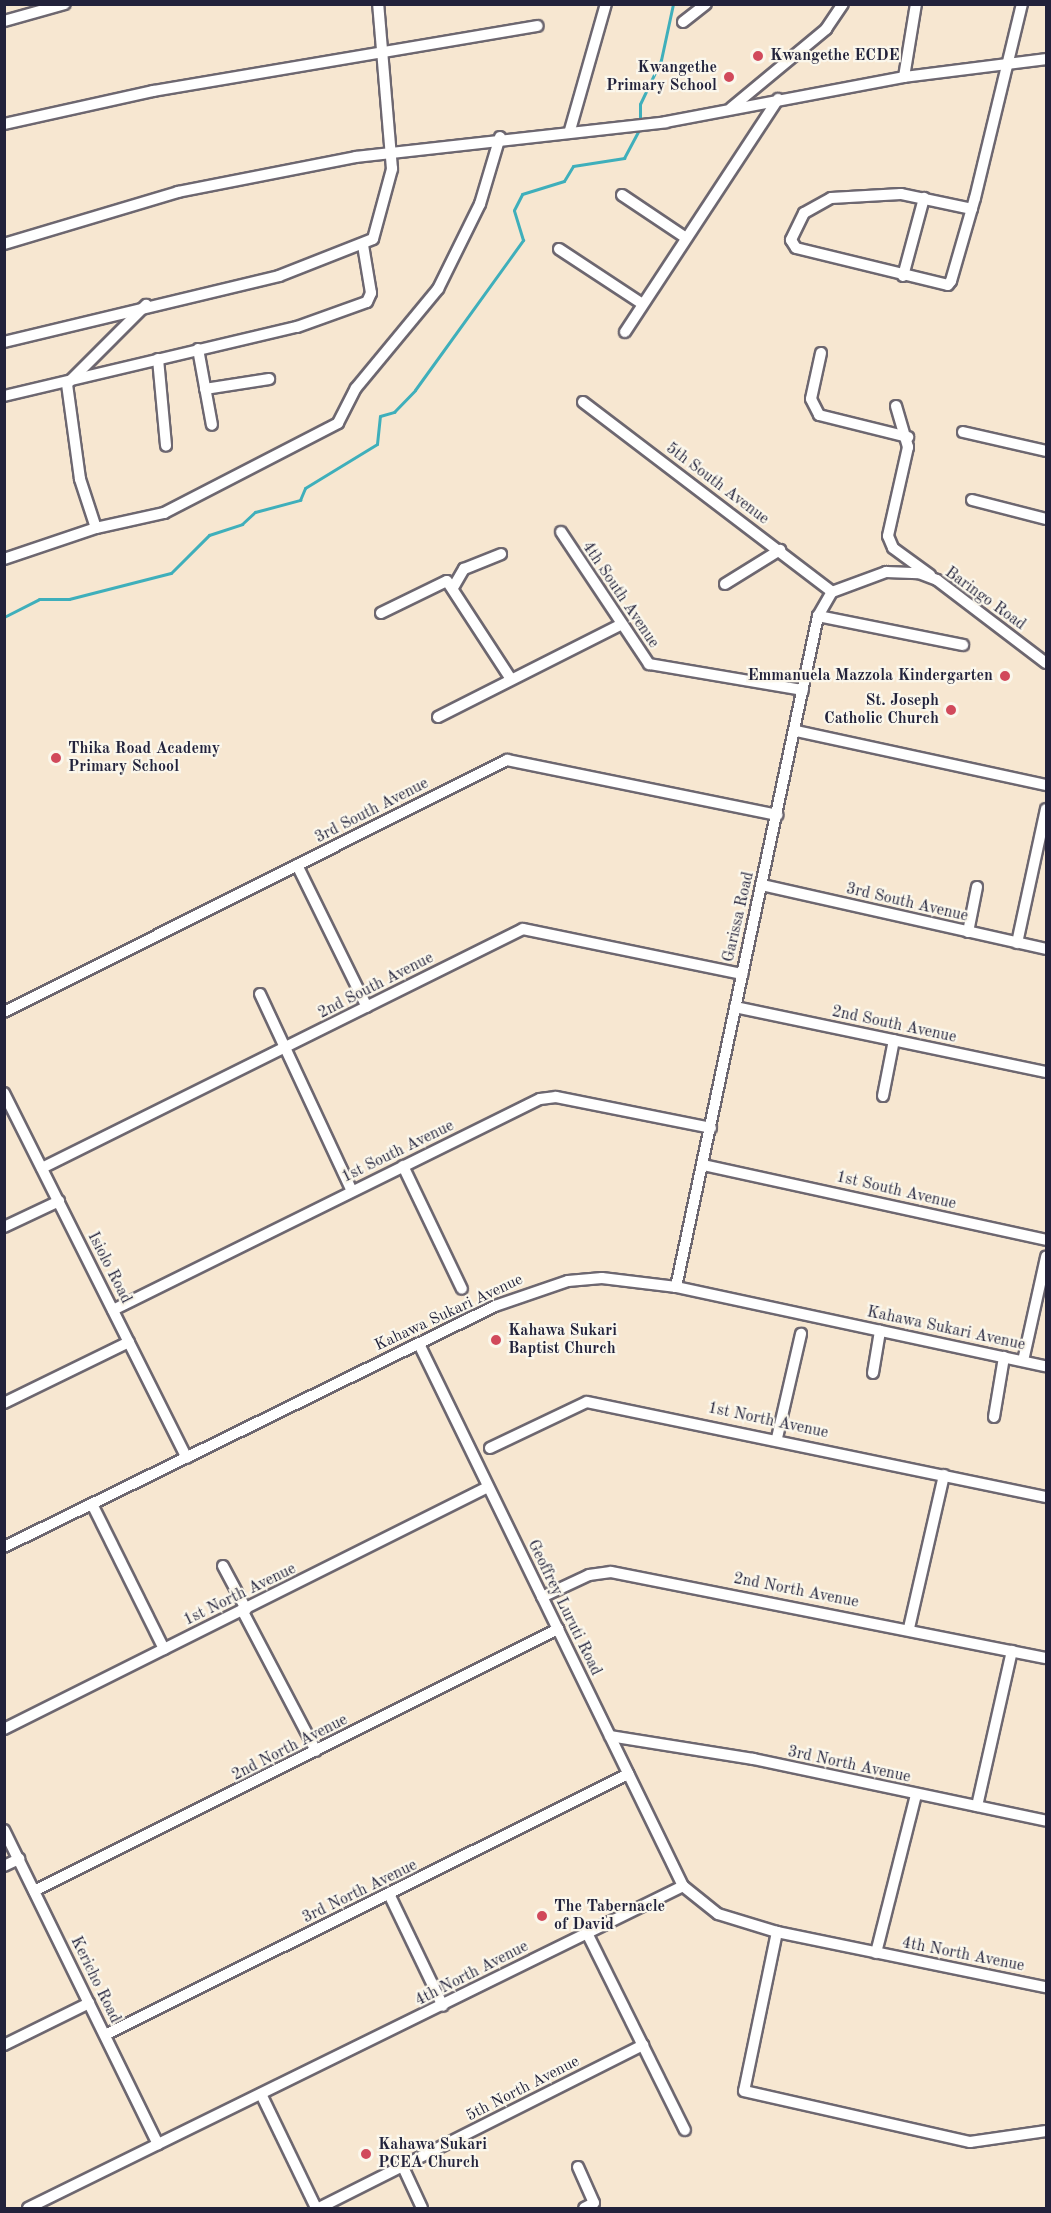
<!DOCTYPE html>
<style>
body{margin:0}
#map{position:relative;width:1051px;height:2213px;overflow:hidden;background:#f7e7d1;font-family:"Old Standard TT",serif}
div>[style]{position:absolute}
.stream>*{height:3px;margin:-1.5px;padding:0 1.5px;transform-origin:1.5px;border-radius:1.5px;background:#3fafbb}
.roads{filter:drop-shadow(2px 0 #6d6770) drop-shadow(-2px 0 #6d6770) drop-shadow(0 2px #6d6770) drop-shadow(0 -2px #6d6770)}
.street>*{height:10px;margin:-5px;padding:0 5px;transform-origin:5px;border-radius:5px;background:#fff}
.dots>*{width:16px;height:16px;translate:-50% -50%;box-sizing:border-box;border:3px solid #fbf7ec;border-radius:50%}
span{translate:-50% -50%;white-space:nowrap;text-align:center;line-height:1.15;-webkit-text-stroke:4.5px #fbf7ec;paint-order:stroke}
.poi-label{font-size:16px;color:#22223b;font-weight:700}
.left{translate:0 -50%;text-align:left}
.right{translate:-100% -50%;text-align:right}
.street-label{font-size:16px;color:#22223b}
.frame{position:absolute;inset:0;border:6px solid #22223b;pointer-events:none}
</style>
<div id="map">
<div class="stream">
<i style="left:640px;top:121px;width:17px;rotate:-90deg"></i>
<i style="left:640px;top:104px;width:49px;rotate:-64.5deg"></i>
<i style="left:661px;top:60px;width:57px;rotate:-77.9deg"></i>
<i style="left:4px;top:617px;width:39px;rotate:-27deg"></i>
<i style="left:39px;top:599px;width:30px"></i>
<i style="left:69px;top:599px;width:105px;rotate:-14.3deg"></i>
<i style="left:171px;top:573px;width:54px;rotate:-45deg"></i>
<i style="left:209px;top:535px;width:35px;rotate:-18deg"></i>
<i style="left:242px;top:524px;width:18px;rotate:-43deg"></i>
<i style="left:255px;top:512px;width:47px;rotate:-14.9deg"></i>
<i style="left:300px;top:500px;width:13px;rotate:-67deg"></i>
<i style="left:305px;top:488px;width:84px;rotate:-31.4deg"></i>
<i style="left:377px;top:444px;width:28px;rotate:-84deg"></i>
<i style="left:380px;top:416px;width:15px;rotate:-16deg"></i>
<i style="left:394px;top:412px;width:30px;rotate:-46deg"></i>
<i style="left:415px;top:390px;width:185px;rotate:-54.2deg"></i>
<i style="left:523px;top:240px;width:31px;rotate:-107deg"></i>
<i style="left:514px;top:210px;width:18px;rotate:-63deg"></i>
<i style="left:522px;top:194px;width:44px;rotate:-17.2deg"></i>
<i style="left:564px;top:181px;width:17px;rotate:-59deg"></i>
<i style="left:573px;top:166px;width:52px;rotate:-8.9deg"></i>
<i style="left:624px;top:158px;width:34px;rotate:-62deg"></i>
</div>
<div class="roads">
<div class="street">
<i style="left:4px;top:21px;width:63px;rotate:-15.6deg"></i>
<i style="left:683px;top:22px;width:29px;rotate:-38deg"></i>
<i style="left:904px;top:77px;width:74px;rotate:-80.7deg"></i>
<i style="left:731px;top:108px;width:124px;rotate:-39.7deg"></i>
<i style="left:826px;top:29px;width:30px;rotate:-56deg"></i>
<i style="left:4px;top:124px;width:153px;rotate:-12.5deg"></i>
<i style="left:153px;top:91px;width:390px;rotate:-9.6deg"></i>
<i style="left:570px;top:130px;width:131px;rotate:-74.1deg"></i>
<i style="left:622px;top:195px;width:77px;rotate:33.9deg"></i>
<i style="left:972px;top:209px;width:73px;rotate:-168.1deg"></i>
<i style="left:901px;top:194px;width:70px;rotate:176.7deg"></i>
<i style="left:831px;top:198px;width:31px;rotate:151deg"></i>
<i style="left:804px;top:213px;width:30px;rotate:116deg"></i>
<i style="left:791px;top:240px;width:9px;rotate:58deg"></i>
<i style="left:796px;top:248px;width:156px;rotate:13.7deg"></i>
<i style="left:948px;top:285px;width:5px;rotate:-53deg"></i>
<i style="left:951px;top:281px;width:86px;rotate:-73.9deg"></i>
<i style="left:975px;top:198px;width:200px;rotate:-76.4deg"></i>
<i style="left:4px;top:244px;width:182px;rotate:-16.6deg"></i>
<i style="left:178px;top:192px;width:181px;rotate:-11.1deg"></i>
<i style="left:356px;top:157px;width:312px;rotate:-6.4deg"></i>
<i style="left:666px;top:122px;width:242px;rotate:-10.7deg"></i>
<i style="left:904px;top:77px;width:143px;rotate:-7.2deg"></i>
<i style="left:559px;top:249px;width:98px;rotate:33.4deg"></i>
<i style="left:903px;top:276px;width:81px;rotate:-74.9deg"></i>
<i style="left:625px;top:332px;width:279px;rotate:-56.7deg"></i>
<i style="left:4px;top:342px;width:283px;rotate:-13.5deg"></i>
<i style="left:279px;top:276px;width:101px;rotate:-21.5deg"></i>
<i style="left:373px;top:239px;width:73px;rotate:-74.8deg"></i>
<i style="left:392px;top:169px;width:166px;rotate:-94.8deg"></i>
<i style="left:198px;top:349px;width:77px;rotate:79.6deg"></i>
<i style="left:821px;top:353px;width:47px;rotate:102.3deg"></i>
<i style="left:811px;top:399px;width:18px;rotate:63deg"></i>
<i style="left:819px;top:415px;width:92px;rotate:13.9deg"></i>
<i style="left:158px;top:359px;width:87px;rotate:84.7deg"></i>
<i style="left:205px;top:389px;width:65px;rotate:-8.9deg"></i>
<i style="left:4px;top:396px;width:301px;rotate:-13.3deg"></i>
<i style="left:297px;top:327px;width:74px;rotate:-19.7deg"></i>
<i style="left:367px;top:302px;width:10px;rotate:-66deg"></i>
<i style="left:371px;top:293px;width:49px;rotate:-99.5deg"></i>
<i style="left:583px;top:402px;width:313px;rotate:37.3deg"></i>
<i style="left:896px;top:406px;width:43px;rotate:73.7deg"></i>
<i style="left:908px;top:447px;width:91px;rotate:102.7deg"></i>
<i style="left:888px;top:536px;width:13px;rotate:67deg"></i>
<i style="left:893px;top:548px;width:46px;rotate:36.1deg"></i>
<i style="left:963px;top:432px;width:85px;rotate:12.9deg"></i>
<i style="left:972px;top:500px;width:76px;rotate:14.4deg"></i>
<i style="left:96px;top:528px;width:52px;rotate:-108.1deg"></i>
<i style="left:80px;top:479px;width:96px;rotate:-97.8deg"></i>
<i style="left:67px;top:384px;width:112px;rotate:-45deg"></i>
<i style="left:561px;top:532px;width:159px;rotate:56.3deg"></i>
<i style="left:649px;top:664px;width:156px;rotate:9.6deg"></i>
<i style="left:4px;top:559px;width:97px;rotate:-18.6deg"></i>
<i style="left:96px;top:528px;width:70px;rotate:-12.4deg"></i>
<i style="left:164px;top:513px;width:196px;rotate:-27.3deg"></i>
<i style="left:338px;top:423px;width:39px;rotate:-63deg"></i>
<i style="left:356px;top:388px;width:129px;rotate:-50.4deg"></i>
<i style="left:438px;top:289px;width:95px;rotate:-63.7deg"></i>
<i style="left:480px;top:204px;width:70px;rotate:-73.4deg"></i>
<i style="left:725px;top:584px;width:65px;rotate:-31.7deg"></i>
<i style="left:454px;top:586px;width:20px;rotate:-60deg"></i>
<i style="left:464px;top:569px;width:40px;rotate:-22deg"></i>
<i style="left:381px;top:613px;width:73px;rotate:-25.9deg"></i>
<i style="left:447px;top:581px;width:117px;rotate:56.9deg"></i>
<i style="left:818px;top:616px;width:148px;rotate:11.3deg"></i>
<i style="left:438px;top:717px;width:204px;rotate:-26.8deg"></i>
<i style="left:796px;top:731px;width:256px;rotate:12.2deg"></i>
<i style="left:297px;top:865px;width:158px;rotate:63.8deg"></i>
<i style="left:762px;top:885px;width:291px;rotate:12.7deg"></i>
<i style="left:968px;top:932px;width:46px;rotate:-78.7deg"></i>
<i style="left:1017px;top:943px;width:137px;rotate:-77.8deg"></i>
<i style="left:260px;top:994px;width:217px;rotate:65deg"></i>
<i style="left:735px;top:1007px;width:318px;rotate:11.8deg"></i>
<i style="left:4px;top:1012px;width:563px;rotate:-26.61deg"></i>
<i style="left:507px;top:760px;width:276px;rotate:11.5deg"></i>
<i style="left:4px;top:1093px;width:408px;rotate:63.4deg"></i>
<i style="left:883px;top:1096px;width:57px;rotate:-78.9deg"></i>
<i style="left:703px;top:1165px;width:351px;rotate:12.3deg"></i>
<i style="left:403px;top:1166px;width:136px;rotate:64.4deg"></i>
<i style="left:42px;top:1168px;width:537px;rotate:-26.42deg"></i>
<i style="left:523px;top:929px;width:224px;rotate:11.6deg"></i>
<i style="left:4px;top:1227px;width:61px;rotate:-25.3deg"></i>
<i style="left:676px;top:1287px;width:686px;rotate:-78.05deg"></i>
<i style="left:818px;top:616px;width:28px;rotate:-60deg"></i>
<i style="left:832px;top:592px;width:58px;rotate:-20.3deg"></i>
<i style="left:886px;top:572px;width:33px;rotate:2deg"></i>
<i style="left:919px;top:573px;width:19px;rotate:21deg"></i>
<i style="left:937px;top:580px;width:137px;rotate:37.3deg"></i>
<i style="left:113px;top:1310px;width:476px;rotate:-26.3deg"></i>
<i style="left:540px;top:1099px;width:16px;rotate:-7deg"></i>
<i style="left:556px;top:1097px;width:158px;rotate:11.3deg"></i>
<i style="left:419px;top:1344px;width:603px;rotate:64.03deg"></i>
<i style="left:683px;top:1886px;width:45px;rotate:38.7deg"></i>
<i style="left:718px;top:1914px;width:62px;rotate:17deg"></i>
<i style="left:777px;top:1932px;width:275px;rotate:11.6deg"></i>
<i style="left:1023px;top:1361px;width:107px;rotate:-77.5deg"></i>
<i style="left:873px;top:1373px;width:43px;rotate:-80.5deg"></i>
<i style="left:4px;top:1403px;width:139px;rotate:-26deg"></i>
<i style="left:994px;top:1417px;width:61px;rotate:-80.5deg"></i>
<i style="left:777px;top:1438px;width:107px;rotate:-77deg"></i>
<i style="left:490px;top:1448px;width:107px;rotate:-25.4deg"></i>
<i style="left:587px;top:1402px;width:469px;rotate:11.7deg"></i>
<i style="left:92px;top:1504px;width:162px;rotate:63.6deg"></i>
<i style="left:4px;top:1547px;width:547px;rotate:-26.14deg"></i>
<i style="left:495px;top:1306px;width:77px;rotate:-18.9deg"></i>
<i style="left:568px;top:1281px;width:34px;rotate:-5deg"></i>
<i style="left:602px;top:1278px;width:75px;rotate:6.9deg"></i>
<i style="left:676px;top:1287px;width:378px;rotate:12.1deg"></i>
<i style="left:223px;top:1566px;width:49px;rotate:61.9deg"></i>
<i style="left:542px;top:1597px;width:52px;rotate:-25.1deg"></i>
<i style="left:589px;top:1575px;width:22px;rotate:-8deg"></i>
<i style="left:611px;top:1572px;width:443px;rotate:11.2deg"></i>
<i style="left:242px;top:1610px;width:159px;rotate:62.3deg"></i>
<i style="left:909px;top:1628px;width:157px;rotate:-77.1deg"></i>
<i style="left:4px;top:1729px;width:541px;rotate:-26.57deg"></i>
<i style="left:610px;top:1736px;width:145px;rotate:9.1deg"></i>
<i style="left:753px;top:1759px;width:299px;rotate:11.9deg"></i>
<i style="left:977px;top:1806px;width:159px;rotate:-77.3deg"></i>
<i style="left:4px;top:1830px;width:350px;rotate:63.9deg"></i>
<i style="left:4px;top:1866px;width:17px;rotate:-25deg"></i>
<i style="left:34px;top:1891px;width:586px;rotate:-26.57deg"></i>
<i style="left:389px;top:1894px;width:124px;rotate:64.3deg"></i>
<i style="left:777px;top:1932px;width:162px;rotate:101.7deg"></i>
<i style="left:744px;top:2091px;width:232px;rotate:12.7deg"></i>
<i style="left:970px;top:2142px;width:77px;rotate:-8.2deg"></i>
<i style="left:587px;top:1933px;width:220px;rotate:63.6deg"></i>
<i style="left:876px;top:1953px;width:163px;rotate:-75.8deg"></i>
<i style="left:105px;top:2035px;width:585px;rotate:-26.52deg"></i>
<i style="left:4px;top:2045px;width:95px;rotate:-26.3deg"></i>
<i style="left:261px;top:2094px;width:127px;rotate:64.2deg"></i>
<i style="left:403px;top:2167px;width:45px;rotate:65.1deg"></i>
<i style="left:578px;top:2167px;width:39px;rotate:66deg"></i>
<i style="left:594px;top:2203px;width:11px;rotate:153deg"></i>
<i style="left:28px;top:2208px;width:730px;rotate:-26.18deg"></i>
<i style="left:319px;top:2208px;width:363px;rotate:-26.7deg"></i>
</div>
</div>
<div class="dots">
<i style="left:758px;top:56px;background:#d1495b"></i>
<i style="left:729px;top:77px;background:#d1495b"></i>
<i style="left:1005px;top:676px;background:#d1495b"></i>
<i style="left:951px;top:710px;background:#d1495b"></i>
<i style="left:56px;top:758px;background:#d1495b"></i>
<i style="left:496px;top:1340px;background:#d1495b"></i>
<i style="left:542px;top:1916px;background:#d1495b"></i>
<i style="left:366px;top:2154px;background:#d1495b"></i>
</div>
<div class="poi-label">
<span class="left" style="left:770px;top:56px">Kwangethe ECDE</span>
<span class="right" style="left:717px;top:77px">Kwangethe<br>Primary School</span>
<span class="right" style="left:993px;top:676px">Emmanuela Mazzola Kindergarten</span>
<span class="right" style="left:939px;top:710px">St. Joseph<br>Catholic Church</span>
<span class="left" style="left:68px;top:758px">Thika Road Academy<br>Primary School</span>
<span class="left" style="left:508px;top:1340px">Kahawa Sukari<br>Baptist Church</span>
<span class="left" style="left:554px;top:1916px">The Tabernacle<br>of David</span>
<span class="left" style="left:378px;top:2154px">Kahawa Sukari<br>PCEA Church</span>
</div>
<div class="street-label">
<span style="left:717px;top:484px;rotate:37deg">5th South Avenue</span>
<span style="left:620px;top:595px;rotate:56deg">4th South Avenue</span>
<span style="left:985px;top:599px;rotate:36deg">Baringo Road</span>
<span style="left:372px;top:811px;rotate:-27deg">3rd South Avenue</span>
<span style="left:907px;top:903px;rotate:13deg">3rd South Avenue</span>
<span style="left:739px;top:917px;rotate:-77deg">Garissa Road</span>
<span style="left:376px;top:986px;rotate:-27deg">2nd South Avenue</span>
<span style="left:894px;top:1025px;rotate:12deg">2nd South Avenue</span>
<span style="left:398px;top:1152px;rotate:-26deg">1st South Avenue</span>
<span style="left:896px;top:1191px;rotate:13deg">1st South Avenue</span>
<span style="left:109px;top:1268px;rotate:63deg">Isiolo Road</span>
<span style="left:449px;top:1313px;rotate:-25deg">Kahawa Sukari Avenue</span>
<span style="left:946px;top:1329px;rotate:12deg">Kahawa Sukari Avenue</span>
<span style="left:768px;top:1421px;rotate:12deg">1st North Avenue</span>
<span style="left:796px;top:1591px;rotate:11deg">2nd North Avenue</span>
<span style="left:240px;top:1595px;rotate:-26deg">1st North Avenue</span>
<span style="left:564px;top:1608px;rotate:64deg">Geoffrey Luruti Road</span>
<span style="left:290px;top:1748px;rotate:-27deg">2nd North Avenue</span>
<span style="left:849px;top:1765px;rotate:12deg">3rd North Avenue</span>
<span style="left:360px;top:1892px;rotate:-26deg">3rd North Avenue</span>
<span style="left:963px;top:1955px;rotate:11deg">4th North Avenue</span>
<span style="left:472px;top:1974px;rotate:-27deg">4th North Avenue</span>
<span style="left:95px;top:1980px;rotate:64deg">Kericho Road</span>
<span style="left:523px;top:2089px;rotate:-27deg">5th North Avenue</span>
</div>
<div class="frame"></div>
</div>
